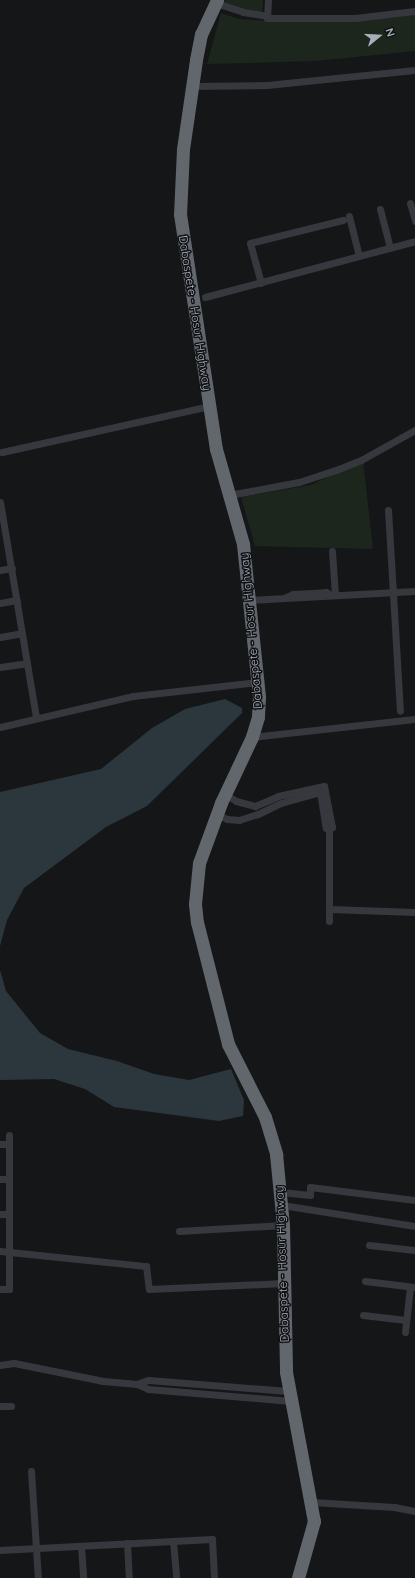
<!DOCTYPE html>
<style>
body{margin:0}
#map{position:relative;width:415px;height:1578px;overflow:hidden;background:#151618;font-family:Quicksand,sans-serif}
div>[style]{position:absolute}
.green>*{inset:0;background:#1d261d}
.water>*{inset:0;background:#2b373c}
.street>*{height:7px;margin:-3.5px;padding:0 3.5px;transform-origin:3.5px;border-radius:3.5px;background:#36383d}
.highway>*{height:13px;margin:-6.5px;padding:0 6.5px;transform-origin:6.5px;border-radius:6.5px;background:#62676e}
span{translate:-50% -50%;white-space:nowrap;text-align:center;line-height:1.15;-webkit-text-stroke:3px #101113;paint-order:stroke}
.street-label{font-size:12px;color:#a7aeb9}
.north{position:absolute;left:359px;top:16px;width:40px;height:40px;-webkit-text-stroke:3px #101113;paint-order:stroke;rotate:72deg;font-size:11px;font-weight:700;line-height:16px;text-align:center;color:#a7aeb9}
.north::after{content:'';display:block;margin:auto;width:14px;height:18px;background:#a7aeb9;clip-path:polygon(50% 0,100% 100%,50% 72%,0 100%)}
</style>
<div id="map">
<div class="green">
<i style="clip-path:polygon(225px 0,263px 0,262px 12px,244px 11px,224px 3px)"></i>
<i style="clip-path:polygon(221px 13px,239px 19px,284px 22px,356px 21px,415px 14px,415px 51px,316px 61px,207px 64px)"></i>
<i style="clip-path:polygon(363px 460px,373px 549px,255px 546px,241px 497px,311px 485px)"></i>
</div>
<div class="water">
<i style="clip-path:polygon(225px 699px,242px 708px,242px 713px,147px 806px,106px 827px,24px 888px,7px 920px,0 946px,0 792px,101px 769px,152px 728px,185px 709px)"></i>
<i style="clip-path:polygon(0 970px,6px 991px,40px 1033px,68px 1049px,117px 1061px,154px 1074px,189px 1080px,231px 1069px,244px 1100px,243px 1116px,219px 1121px,114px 1107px,85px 1089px,54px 1079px,0 1080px)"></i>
</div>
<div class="street">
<i style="left:268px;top:0;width:18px;rotate:93deg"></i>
<i style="left:267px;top:18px;width:88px"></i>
<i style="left:355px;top:18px;width:60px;rotate:-6.7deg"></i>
<i style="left:216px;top:3px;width:28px;rotate:18deg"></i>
<i style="left:243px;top:12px;width:24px;rotate:9deg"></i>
<i style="left:193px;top:86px;width:74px;rotate:-0.8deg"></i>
<i style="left:267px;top:85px;width:149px;rotate:-5.8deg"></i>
<i style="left:410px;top:203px;width:19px;rotate:74deg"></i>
<i style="left:380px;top:209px;width:40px;rotate:75.6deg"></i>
<i style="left:349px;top:216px;width:41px;rotate:76deg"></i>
<i style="left:261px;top:283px;width:41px;rotate:-105.4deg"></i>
<i style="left:250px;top:243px;width:96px;rotate:-13.9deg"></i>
<i style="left:205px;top:297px;width:217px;rotate:-14.9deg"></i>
<i style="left:2px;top:452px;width:212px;rotate:-12.5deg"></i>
<i style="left:229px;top:495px;width:71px;rotate:-10.5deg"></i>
<i style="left:299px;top:482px;width:39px;rotate:-18deg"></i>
<i style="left:336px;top:470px;width:27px;rotate:-22deg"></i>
<i style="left:361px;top:460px;width:62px;rotate:-29.1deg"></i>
<i style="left:0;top:502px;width:218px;rotate:80.5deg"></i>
<i style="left:388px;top:510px;width:201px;rotate:86.6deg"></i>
<i style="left:332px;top:551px;width:44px;rotate:86.1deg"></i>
<i style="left:0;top:570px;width:12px;rotate:-9deg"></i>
<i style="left:284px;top:598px;width:10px;rotate:-24deg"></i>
<i style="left:293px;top:594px;width:33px;rotate:-3deg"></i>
<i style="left:326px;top:592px;width:6px;rotate:31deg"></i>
<i style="left:249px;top:600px;width:166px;rotate:-3.1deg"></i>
<i style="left:0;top:603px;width:17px;rotate:-10deg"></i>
<i style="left:0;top:637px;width:22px;rotate:-10deg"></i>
<i style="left:0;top:667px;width:27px;rotate:-8deg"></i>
<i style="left:0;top:727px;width:137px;rotate:-13.1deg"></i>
<i style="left:133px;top:696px;width:125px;rotate:-6.4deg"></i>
<i style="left:252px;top:737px;width:164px;rotate:-6.3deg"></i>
<i style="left:225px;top:794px;width:13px;rotate:32deg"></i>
<i style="left:236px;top:801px;width:20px;rotate:15deg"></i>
<i style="left:255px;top:806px;width:25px;rotate:-23deg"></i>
<i style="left:278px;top:796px;width:47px;rotate:-12.3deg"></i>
<i style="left:324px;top:786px;width:42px;rotate:79deg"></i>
<i style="left:332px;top:827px;width:4px;rotate:146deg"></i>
<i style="left:329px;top:829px;width:92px;rotate:90deg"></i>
<i style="left:217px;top:814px;width:11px;rotate:27deg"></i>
<i style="left:227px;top:819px;width:12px;rotate:5deg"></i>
<i style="left:239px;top:820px;width:20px;rotate:-18deg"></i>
<i style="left:258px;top:814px;width:25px;rotate:-26deg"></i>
<i style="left:281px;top:803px;width:41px;rotate:-15.8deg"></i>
<i style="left:320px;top:792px;width:36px;rotate:81deg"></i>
<i style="left:326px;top:828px;width:3px;rotate:18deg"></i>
<i style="left:329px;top:909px;width:86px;rotate:2deg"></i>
<i style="left:0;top:1144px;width:9px"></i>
<i style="left:0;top:1179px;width:9px"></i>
<i style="left:281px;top:1192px;width:29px;rotate:6deg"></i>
<i style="left:310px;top:1195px;width:8px;rotate:-90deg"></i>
<i style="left:310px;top:1187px;width:106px;rotate:7.1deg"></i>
<i style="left:282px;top:1205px;width:135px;rotate:9deg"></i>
<i style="left:0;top:1214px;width:9px"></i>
<i style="left:179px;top:1231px;width:104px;rotate:-3.3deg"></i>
<i style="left:369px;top:1245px;width:46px;rotate:6.2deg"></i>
<i style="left:0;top:1251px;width:147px;rotate:5.9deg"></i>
<i style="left:146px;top:1266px;width:23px;rotate:83deg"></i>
<i style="left:149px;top:1289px;width:135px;rotate:-2.5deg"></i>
<i style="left:365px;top:1281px;width:50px;rotate:6.8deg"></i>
<i style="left:0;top:1289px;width:9px"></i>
<i style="left:9px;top:1289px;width:154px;rotate:-90deg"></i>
<i style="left:363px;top:1315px;width:43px;rotate:6.6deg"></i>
<i style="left:405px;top:1332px;width:45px;rotate:-83.7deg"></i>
<i style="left:0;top:1365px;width:14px;rotate:-8deg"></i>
<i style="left:14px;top:1363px;width:91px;rotate:11.4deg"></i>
<i style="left:103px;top:1381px;width:34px;rotate:5deg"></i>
<i style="left:288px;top:1391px;width:140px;rotate:-175.5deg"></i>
<i style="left:148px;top:1380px;width:12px;rotate:160deg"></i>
<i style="left:137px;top:1384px;width:12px;rotate:24deg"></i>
<i style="left:148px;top:1389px;width:143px;rotate:4.8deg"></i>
<i style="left:0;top:1406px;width:11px"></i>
<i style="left:31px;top:1471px;width:107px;rotate:86.3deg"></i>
<i style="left:312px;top:1502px;width:82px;rotate:3.5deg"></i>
<i style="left:394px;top:1507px;width:21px;rotate:11deg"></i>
<i style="left:173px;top:1541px;width:37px;rotate:85deg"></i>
<i style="left:127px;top:1543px;width:35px;rotate:87deg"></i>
<i style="left:81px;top:1546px;width:32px;rotate:86deg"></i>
<i style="left:0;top:1550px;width:212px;rotate:-3deg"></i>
<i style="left:212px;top:1539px;width:39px;rotate:87deg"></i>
</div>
<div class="highway">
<i style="left:217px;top:0;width:38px;rotate:115deg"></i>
<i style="left:201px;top:34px;width:26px;rotate:101deg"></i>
<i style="left:196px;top:60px;width:90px;rotate:98.3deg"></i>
<i style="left:183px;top:149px;width:65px;rotate:92.6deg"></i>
<i style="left:180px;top:214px;width:238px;rotate:81.3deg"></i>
<i style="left:216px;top:449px;width:99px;rotate:74.1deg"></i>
<i style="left:243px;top:544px;width:154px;rotate:84deg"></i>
<i style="left:259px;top:697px;width:20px;rotate:93deg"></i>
<i style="left:258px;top:717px;width:21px;rotate:107deg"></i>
<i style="left:252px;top:737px;width:73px;rotate:115.2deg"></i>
<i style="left:221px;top:803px;width:64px;rotate:110.1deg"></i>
<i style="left:199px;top:863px;width:41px;rotate:95.6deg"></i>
<i style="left:195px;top:904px;width:18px;rotate:84deg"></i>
<i style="left:197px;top:922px;width:126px;rotate:75.7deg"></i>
<i style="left:228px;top:1044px;width:82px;rotate:63.1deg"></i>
<i style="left:265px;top:1117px;width:39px;rotate:73deg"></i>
<i style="left:276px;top:1154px;width:71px;rotate:84.4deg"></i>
<i style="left:283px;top:1225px;width:147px;rotate:88.8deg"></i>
<i style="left:286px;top:1372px;width:152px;rotate:79.4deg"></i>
<i style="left:314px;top:1521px;width:59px;rotate:105.7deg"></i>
</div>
<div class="street-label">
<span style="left:195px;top:313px;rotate:81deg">Dabaspete - Hosur Highway</span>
<span style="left:251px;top:631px;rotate:-95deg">Dabaspete - Hosur Highway</span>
<span style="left:282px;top:1264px;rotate:-92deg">Dabaspete - Hosur Highway</span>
</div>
<div class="north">N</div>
</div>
